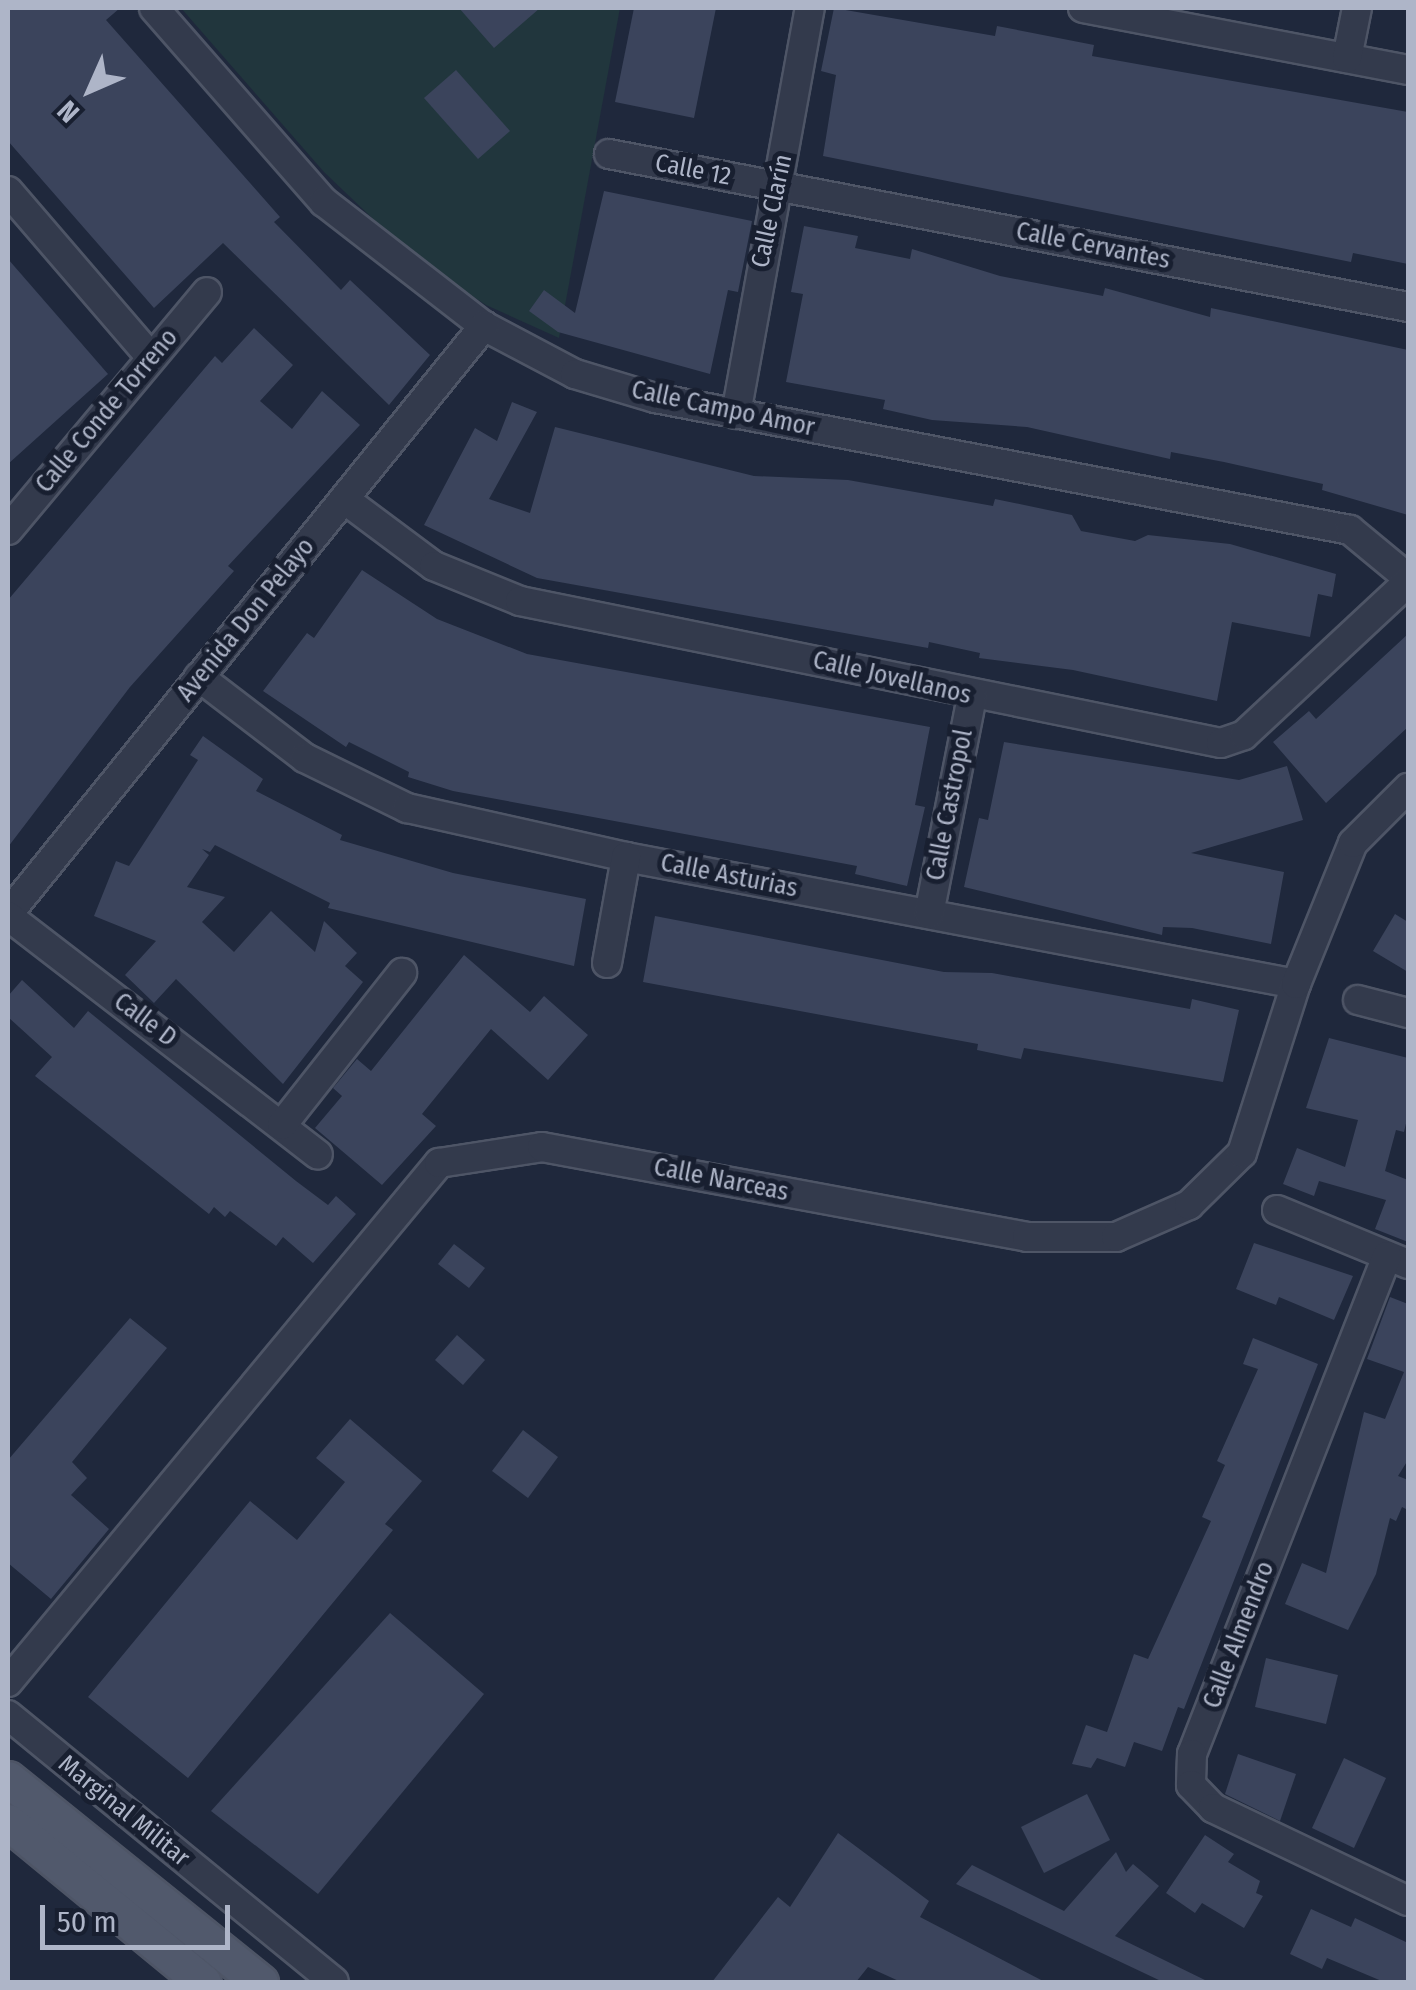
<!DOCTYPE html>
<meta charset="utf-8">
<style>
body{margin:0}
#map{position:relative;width:1416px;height:1990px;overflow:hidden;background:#1f283c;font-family:"Fira Sans Condensed",sans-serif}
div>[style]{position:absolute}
.green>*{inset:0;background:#21363d}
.building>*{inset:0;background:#3b445c}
.roads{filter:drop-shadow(2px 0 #4e5566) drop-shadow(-2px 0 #4e5566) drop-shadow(0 2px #4e5566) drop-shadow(0 -2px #4e5566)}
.minor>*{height:28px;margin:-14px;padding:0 14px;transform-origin:14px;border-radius:14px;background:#333a4c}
.major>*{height:35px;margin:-17.5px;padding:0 17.5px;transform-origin:17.5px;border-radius:17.5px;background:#51596c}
span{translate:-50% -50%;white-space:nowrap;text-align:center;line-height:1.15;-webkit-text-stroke:10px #181f30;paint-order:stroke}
.street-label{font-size:25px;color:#aeb5c8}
.frame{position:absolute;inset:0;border:10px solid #aeb5c8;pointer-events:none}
.north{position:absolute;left:40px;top:40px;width:100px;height:100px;-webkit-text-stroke:8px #181f30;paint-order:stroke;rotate:225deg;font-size:28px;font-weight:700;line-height:40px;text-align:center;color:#aeb5c8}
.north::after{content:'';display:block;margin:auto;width:35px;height:45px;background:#aeb5c8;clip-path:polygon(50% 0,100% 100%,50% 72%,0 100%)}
.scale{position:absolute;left:40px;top:1905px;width:190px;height:45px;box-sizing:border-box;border:5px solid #aeb5c8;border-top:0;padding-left:12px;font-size:30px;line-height:35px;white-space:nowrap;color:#aeb5c8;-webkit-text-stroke:8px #181f30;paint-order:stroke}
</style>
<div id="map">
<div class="green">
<i style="clip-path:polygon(181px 8px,620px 8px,559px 338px,486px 305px,414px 258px,324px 172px)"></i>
</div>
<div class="building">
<i style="clip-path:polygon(8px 8px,120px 8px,106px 20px,280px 217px,274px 222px,341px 290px,350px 280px,430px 355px,389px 405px,223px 243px,154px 308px,8px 141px)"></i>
<i style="clip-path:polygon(459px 8px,540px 8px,494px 48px)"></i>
<i style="clip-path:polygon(634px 8px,716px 8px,694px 118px,615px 102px)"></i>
<i style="clip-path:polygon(834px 8px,995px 36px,997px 26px,1094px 45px,1092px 56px,1408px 112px,1408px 264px,1353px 253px,1351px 262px,823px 156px,836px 75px,821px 71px)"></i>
<i style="clip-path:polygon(456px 70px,510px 131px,478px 159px,424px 98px)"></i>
<i style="clip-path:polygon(604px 191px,752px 221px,738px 292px,728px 290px,710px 374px,558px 332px,529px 311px,544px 290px,575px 313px)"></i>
<i style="clip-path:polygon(804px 226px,858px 236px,855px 248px,910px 259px,912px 249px,1000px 276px,1103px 296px,1105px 288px,1210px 317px,1211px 308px,1408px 350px,1408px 515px,1322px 490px,1323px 484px,1224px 462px,1171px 452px,1170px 459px,1027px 427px,932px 420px,883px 409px,885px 400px,786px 382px,803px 294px,791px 292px)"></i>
<i style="clip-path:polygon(8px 259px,108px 374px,8px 464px)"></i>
<i style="clip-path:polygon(254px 328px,293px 365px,260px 401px,292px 429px,322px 391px,360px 425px,228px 566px,234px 571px,130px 687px,8px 847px,8px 600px,215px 356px,222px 363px)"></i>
<i style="clip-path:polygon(512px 402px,537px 412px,489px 499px,530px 513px,555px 427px,754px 476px,848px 480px,993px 506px,995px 499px,1072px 515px,1081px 531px,1135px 541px,1148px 535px,1230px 544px,1336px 574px,1332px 597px,1318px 594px,1310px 637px,1232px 622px,1217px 701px,1073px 670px,979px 658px,980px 653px,929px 642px,928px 648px,537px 578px,424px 525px,475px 428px,497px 441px)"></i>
<i style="clip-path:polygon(362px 570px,437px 619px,527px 654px,930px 727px,915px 805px,925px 807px,907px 886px,855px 874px,857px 866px,453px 791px,408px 777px,409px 772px,349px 742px,346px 747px,263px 691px,307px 633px,314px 638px)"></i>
<i style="clip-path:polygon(1408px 634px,1408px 727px,1326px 803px,1273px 742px,1309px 711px,1316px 719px)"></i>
<i style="clip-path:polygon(203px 736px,263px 779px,256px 791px,342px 835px,340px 840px,453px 873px,586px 899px,574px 966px,328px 908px,330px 903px,215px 845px,210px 852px,202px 849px,209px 855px,187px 887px,225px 897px,202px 922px,234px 952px,271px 911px,315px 952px,324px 921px,357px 953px,345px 966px,363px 982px,283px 1084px,176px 979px,154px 1003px,125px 975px,156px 941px,94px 916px,116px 861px,129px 866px,198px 760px,190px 755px)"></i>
<i style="clip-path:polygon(1004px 742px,1239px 780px,1287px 766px,1303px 820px,1191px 853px,1284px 872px,1271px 944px,1192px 928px,1163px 927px,1162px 935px,964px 887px,979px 818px,988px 820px)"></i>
<i style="clip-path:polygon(1395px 914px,1408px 922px,1408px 972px,1373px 951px)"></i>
<i style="clip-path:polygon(655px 916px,944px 972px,992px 973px,1190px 1009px,1192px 999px,1239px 1010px,1223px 1082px,1024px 1048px,1021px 1059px,977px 1050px,978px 1044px,643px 982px)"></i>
<i style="clip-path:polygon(464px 955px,530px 1012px,544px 996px,588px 1035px,548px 1080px,491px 1029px,422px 1114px,436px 1126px,382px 1185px,315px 1128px,342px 1096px,333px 1088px,357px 1059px,371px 1071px)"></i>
<i style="clip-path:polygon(22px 980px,74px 1028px,88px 1011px,296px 1181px,328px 1205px,336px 1196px,356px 1214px,313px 1263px,283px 1237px,276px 1246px,230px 1211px,225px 1217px,214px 1207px,209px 1214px,35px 1076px,52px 1057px,8px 1017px,8px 996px)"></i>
<i style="clip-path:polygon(1329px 1038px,1408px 1058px,1408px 1115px,1404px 1132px,1396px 1130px,1385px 1171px,1408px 1180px,1408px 1242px,1375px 1229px,1386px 1200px,1319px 1181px,1314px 1196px,1283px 1184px,1297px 1148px,1345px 1167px,1358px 1120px,1306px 1108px)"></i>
<i style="clip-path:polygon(1254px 1243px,1353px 1276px,1334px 1320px,1279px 1297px,1276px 1305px,1236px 1289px)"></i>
<i style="clip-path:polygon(454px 1244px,485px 1268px,469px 1288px,438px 1264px)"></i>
<i style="clip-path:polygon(1390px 1297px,1408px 1304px,1408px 1460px,1398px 1476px,1408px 1480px,1408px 1510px,1402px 1507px,1396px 1521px,1390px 1518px,1376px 1574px,1348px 1630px,1285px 1604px,1302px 1563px,1326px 1573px,1364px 1412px,1385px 1419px,1404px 1372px,1367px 1359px)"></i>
<i style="clip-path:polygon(130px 1318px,167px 1348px,72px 1462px,87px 1478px,71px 1495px,109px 1529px,51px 1599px,8px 1563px,8px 1460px)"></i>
<i style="clip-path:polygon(457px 1335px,485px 1360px,463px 1385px,435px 1360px)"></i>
<i style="clip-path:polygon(1253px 1338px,1318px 1364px,1184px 1709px,1178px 1707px,1162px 1751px,1134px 1742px,1125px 1767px,1097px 1758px,1091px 1768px,1072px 1764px,1086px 1725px,1107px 1732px,1134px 1654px,1148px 1659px,1211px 1521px,1202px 1517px,1225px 1465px,1217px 1461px,1258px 1369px,1243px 1364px)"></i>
<i style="clip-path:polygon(350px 1419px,422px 1481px,385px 1524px,393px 1530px,188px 1778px,88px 1697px,250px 1501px,297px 1540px,345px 1482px,316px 1458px)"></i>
<i style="clip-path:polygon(523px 1430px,558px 1457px,528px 1498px,492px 1471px)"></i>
<i style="clip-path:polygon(390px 1613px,484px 1694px,318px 1894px,211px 1811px)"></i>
<i style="clip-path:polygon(1266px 1658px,1338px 1675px,1326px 1724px,1255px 1707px)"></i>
<i style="clip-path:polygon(1238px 1754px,1296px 1774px,1280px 1821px,1225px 1794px)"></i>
<i style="clip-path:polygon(1344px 1758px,1386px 1778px,1354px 1848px,1312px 1828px)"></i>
<i style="clip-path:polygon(1087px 1794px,1110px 1840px,1044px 1873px,1021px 1827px)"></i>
<i style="clip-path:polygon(838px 1833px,929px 1901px,920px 1917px,1045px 1982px,901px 1982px,868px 1967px,856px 1982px,712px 1982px,778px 1897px,790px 1907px)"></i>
<i style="clip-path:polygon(1205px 1835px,1234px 1854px,1228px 1862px,1260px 1881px,1256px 1893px,1263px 1896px,1244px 1928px,1202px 1903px,1195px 1913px,1166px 1893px)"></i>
<i style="clip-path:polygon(1116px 1852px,1126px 1872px,1133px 1864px,1159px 1886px,1115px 1936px,1209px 1982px,1163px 1982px,956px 1884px,972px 1865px,1064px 1911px)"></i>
<i style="clip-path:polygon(1311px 1909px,1351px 1927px,1355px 1918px,1408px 1943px,1408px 1982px,1384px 1982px,1327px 1958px,1322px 1969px,1290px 1954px)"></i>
</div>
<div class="roads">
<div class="minor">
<i style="left:154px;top:8px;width:258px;rotate:48.8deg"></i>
<i style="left:324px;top:202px;width:202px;rotate:37.8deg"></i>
<i style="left:484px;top:326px;width:103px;rotate:27.8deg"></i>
<i style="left:575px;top:374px;width:84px;rotate:16.7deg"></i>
<i style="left:655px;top:398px;width:707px;rotate:10.75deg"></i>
<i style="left:1350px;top:530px;width:75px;rotate:39.6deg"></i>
<i style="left:1083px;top:8px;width:331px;rotate:10.8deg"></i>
<i style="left:1347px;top:58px;width:51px;rotate:-78.7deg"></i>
<i style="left:609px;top:154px;width:814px;rotate:10.84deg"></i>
<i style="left:8px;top:191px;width:219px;rotate:49.3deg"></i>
<i style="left:736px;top:414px;width:413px;rotate:-79.7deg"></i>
<i style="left:344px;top:499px;width:112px;rotate:36.7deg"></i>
<i style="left:434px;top:566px;width:93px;rotate:22.1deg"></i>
<i style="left:520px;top:601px;width:715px;rotate:11.45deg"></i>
<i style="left:1221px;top:743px;width:24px;rotate:-19deg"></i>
<i style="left:1244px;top:735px;width:224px;rotate:-43deg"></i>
<i style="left:8px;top:530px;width:310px;rotate:-50.1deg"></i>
<i style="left:199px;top:677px;width:133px;rotate:37.4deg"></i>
<i style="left:305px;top:758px;width:114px;rotate:26.1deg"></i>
<i style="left:407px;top:808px;width:224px;rotate:12.6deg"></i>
<i style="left:626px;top:857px;width:682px;rotate:10.73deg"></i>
<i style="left:8px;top:914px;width:757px;rotate:-51.01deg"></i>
<i style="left:929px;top:914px;width:222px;rotate:-78.8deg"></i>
<i style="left:8px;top:916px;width:391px;rotate:37.6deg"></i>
<i style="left:607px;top:963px;width:108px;rotate:-79.8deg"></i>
<i style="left:1358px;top:1000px;width:52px;rotate:14.6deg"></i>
<i style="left:282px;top:1125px;width:194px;rotate:-51.7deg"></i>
<i style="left:1277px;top:1210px;width:142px;rotate:22.4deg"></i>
<i style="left:1387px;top:1256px;width:535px;rotate:111.38deg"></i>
<i style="left:1192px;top:1754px;width:31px;rotate:92deg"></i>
<i style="left:1191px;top:1785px;width:32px;rotate:46deg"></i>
<i style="left:1213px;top:1808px;width:216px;rotate:25.5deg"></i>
<i style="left:8px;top:1682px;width:675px;rotate:-50.29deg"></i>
<i style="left:439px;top:1163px;width:104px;rotate:-8.8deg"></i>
<i style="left:542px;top:1147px;width:493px;rotate:10.5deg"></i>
<i style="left:1027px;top:1237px;width:89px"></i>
<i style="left:1116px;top:1237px;width:80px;rotate:-23.7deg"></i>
<i style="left:1189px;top:1205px;width:74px;rotate:-44.5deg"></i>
<i style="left:1242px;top:1153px;width:177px;rotate:-72.3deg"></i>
<i style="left:1296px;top:984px;width:152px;rotate:-68deg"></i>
<i style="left:1353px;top:843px;width:78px;rotate:-45deg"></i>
<i style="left:8px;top:1715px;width:421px;rotate:39.3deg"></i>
</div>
<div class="major">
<i style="left:8px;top:1779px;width:324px;rotate:38.9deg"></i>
<i style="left:8px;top:1822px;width:252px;rotate:39.4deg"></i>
</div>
</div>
<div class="street-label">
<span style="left:693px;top:170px;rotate:11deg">Calle 12</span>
<span style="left:772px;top:211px;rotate:-78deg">Calle Clarín</span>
<span style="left:1093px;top:246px;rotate:11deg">Calle Cervantes</span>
<span style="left:723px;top:409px;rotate:12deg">Calle Campo Amor</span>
<span style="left:107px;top:411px;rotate:-50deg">Calle Conde Torreno</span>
<span style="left:246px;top:620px;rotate:-51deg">Avenida Don Pelayo</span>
<span style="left:892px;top:678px;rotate:13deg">Calle Jovellanos</span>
<span style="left:950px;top:805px;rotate:-79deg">Calle Castropol</span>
<span style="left:729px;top:876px;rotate:11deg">Calle Asturias</span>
<span style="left:145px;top:1020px;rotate:37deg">Calle D</span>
<span style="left:721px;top:1180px;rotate:11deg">Calle Narceas</span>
<span style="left:1239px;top:1635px;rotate:-69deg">Calle Almendro</span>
<span style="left:124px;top:1811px;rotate:39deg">Marginal Militar</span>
</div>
<div class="frame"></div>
<div class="north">N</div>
<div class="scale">50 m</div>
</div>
